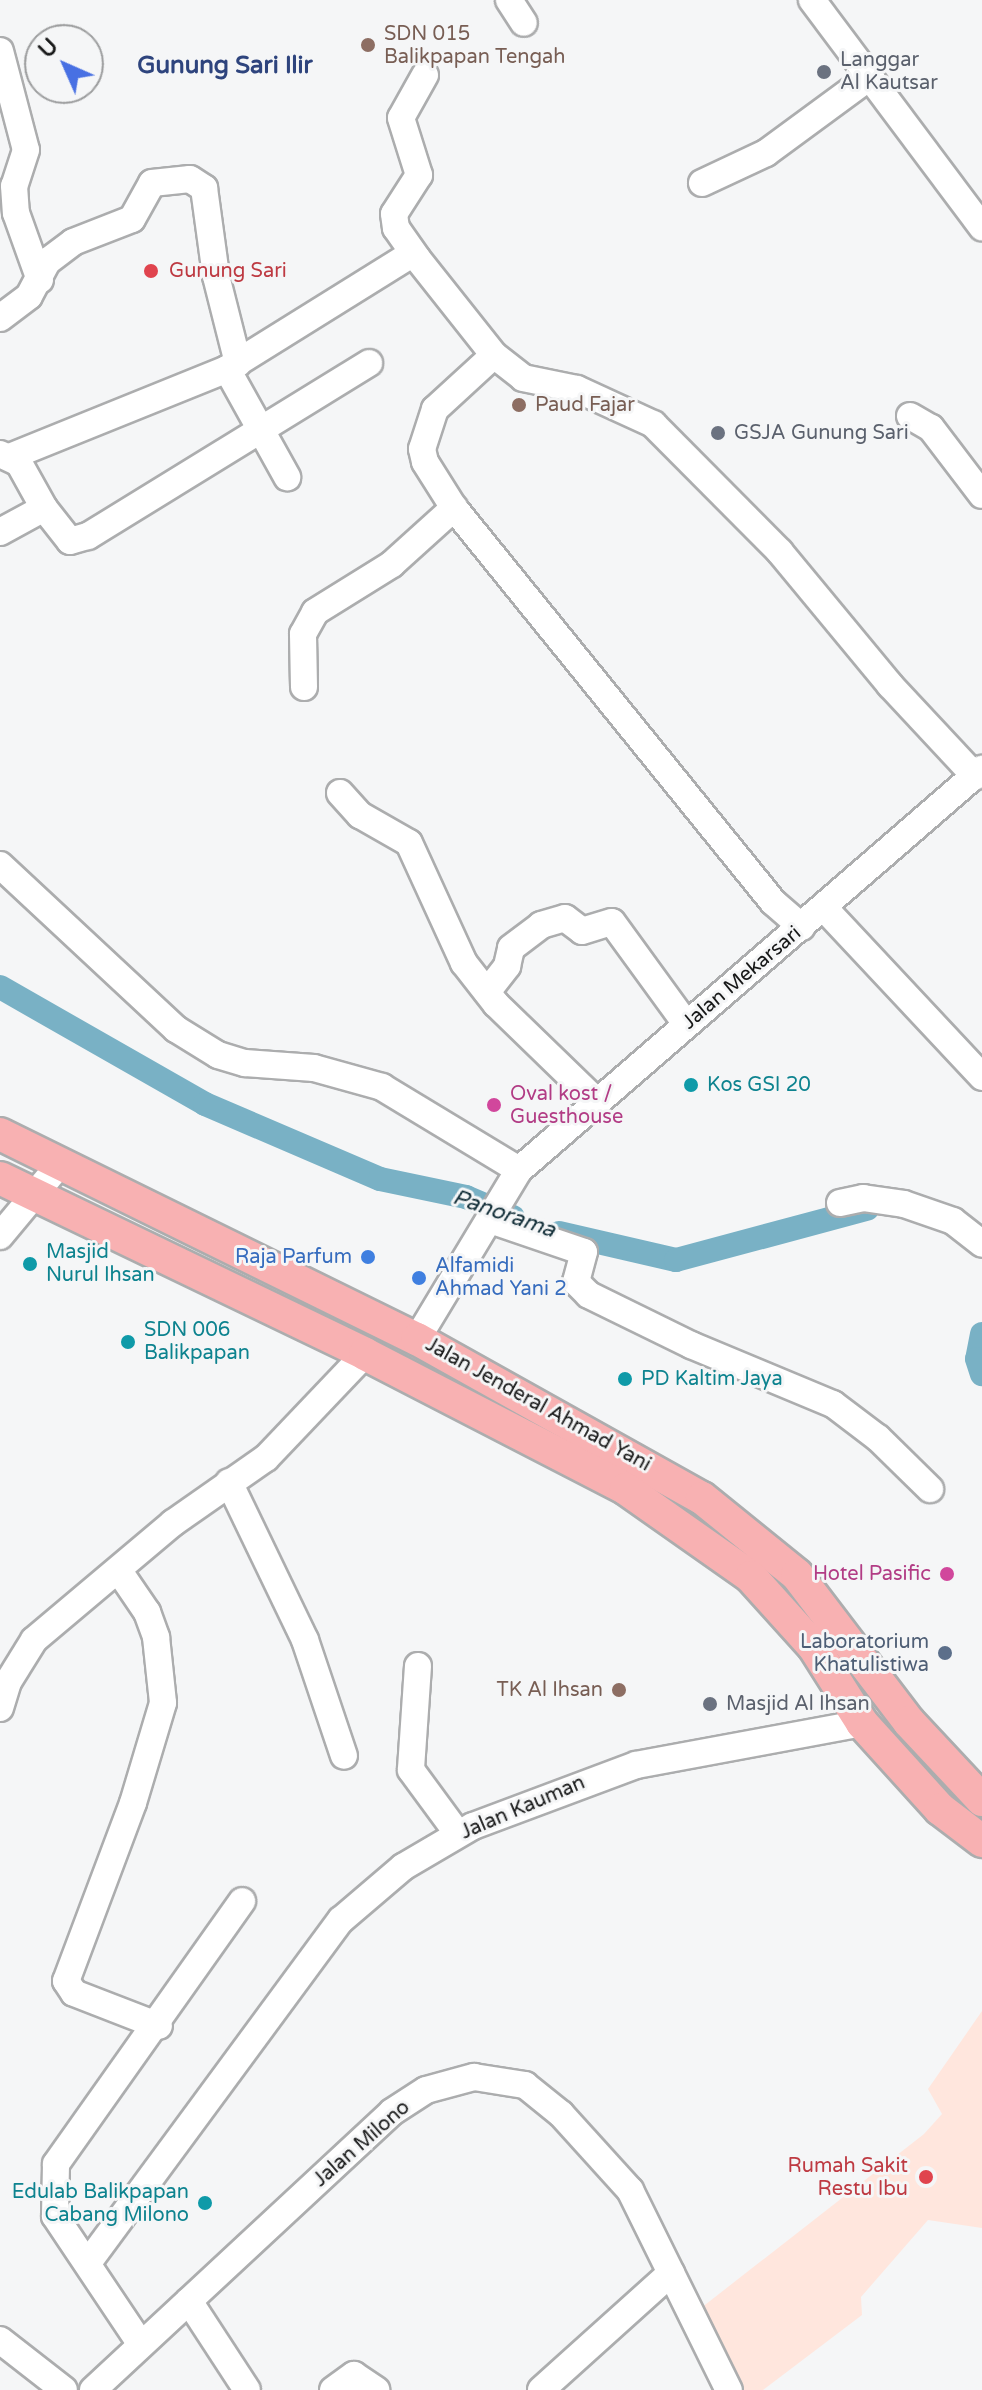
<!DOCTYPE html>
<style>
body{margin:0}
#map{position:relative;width:982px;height:2390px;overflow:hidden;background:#f5f6f7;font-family:"Varela Round",sans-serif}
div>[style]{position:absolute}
.medical>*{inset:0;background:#ffe6dd}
.canal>*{height:24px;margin:-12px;padding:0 12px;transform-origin:12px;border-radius:12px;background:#79b1c5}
.roads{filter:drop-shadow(2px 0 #acadae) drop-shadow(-2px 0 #acadae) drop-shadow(0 2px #acadae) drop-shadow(0 -2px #acadae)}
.minor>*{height:26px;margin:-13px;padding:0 13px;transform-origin:13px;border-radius:13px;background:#fff}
.major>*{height:32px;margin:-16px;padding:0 16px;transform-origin:16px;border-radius:16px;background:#f8b1b2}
.dots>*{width:22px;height:22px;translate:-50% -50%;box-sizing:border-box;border:4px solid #f5f6f7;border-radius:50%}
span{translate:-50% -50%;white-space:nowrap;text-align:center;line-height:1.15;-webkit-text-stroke:6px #f5f6f7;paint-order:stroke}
.education-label{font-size:20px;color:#785e54}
.left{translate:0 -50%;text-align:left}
.right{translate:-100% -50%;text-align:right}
.worship-label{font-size:20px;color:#5b616d}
.health-label{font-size:20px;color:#be3a42}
.street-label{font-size:20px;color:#171818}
.culture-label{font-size:20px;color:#0d838f}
.hotel-label{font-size:20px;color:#b23c85}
.shop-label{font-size:20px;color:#366cbe}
.service-label{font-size:20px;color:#4e5e75}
.water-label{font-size:22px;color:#122e38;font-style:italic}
.quarter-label{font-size:24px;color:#2e447d;font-weight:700}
.north{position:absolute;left:24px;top:24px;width:80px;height:80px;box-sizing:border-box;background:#f5f6f7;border:2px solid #9c9d9e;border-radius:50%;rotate:315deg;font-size:22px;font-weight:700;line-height:32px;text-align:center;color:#171818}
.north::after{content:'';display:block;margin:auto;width:28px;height:36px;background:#4870e3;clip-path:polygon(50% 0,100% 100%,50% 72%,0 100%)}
</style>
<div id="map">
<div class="medical">
<i style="clip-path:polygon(982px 2011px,982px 2228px,928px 2220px,861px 2297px,862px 2315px,763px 2390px,742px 2390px,701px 2308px,924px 2134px,942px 2114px,928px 2089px)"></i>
</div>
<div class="canal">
<i style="left:0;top:987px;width:236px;rotate:29.7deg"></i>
<i style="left:205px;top:1104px;width:190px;rotate:23.2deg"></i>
<i style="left:380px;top:1179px;width:88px;rotate:11.8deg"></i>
<i style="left:466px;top:1197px;width:51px;rotate:23.1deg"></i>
<i style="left:559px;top:1233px;width:120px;rotate:13deg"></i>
<i style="left:676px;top:1260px;width:198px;rotate:-15deg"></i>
<i style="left:982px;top:1334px;width:25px;rotate:101deg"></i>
<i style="left:977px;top:1359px;width:16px;rotate:72deg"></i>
</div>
<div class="roads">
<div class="minor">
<i style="left:509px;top:0;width:27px;rotate:57deg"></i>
<i style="left:812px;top:0;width:284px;rotate:53.2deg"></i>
<i style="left:0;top:51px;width:102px;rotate:75.3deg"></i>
<i style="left:26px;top:150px;width:38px;rotate:108deg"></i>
<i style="left:14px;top:186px;width:27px;rotate:86deg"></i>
<i style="left:16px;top:213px;width:71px;rotate:70.3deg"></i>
<i style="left:425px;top:75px;width:49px;rotate:119.2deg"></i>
<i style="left:401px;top:118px;width:60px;rotate:72.5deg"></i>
<i style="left:419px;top:175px;width:46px;rotate:122.7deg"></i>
<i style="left:394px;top:214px;width:14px;rotate:82deg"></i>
<i style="left:396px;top:228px;width:37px;rotate:55deg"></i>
<i style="left:417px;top:258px;width:124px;rotate:51.6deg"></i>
<i style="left:494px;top:355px;width:37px;rotate:38deg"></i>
<i style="left:523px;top:378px;width:55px;rotate:11.5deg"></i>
<i style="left:577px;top:389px;width:84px;rotate:24.7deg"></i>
<i style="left:653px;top:424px;width:180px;rotate:45.2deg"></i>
<i style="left:780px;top:552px;width:173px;rotate:50.4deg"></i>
<i style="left:890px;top:685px;width:125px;rotate:47deg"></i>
<i style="left:702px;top:183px;width:71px;rotate:-25.1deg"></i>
<i style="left:766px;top:153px;width:130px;rotate:-36.3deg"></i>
<i style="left:0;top:318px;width:36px;rotate:-37deg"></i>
<i style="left:29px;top:296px;width:40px;rotate:-62deg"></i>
<i style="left:48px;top:261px;width:31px;rotate:-37deg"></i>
<i style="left:73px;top:242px;width:63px;rotate:-21.3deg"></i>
<i style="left:132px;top:219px;width:41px;rotate:-60.9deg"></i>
<i style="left:152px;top:183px;width:38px;rotate:-6deg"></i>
<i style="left:190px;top:179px;width:17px;rotate:33deg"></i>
<i style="left:204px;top:188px;width:89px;rotate:82.2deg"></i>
<i style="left:216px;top:276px;width:90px;rotate:75.8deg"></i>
<i style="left:494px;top:355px;width:80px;rotate:137.5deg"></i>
<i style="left:435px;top:409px;width:42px;rotate:108deg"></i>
<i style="left:422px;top:449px;width:13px;rotate:77deg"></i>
<i style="left:425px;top:462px;width:54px;rotate:57.8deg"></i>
<i style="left:454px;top:508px;width:507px;rotate:51deg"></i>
<i style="left:773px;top:902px;width:38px;rotate:41deg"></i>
<i style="left:227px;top:369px;width:124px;rotate:60.9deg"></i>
<i style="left:910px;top:416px;width:24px;rotate:30deg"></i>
<i style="left:931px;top:428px;width:84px;rotate:52.7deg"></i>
<i style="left:0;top:454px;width:21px;rotate:25deg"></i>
<i style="left:19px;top:463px;width:51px;rotate:60.9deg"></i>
<i style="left:12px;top:456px;width:232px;rotate:-22deg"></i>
<i style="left:227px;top:369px;width:219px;rotate:-31.9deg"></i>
<i style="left:0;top:532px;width:50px;rotate:-28.6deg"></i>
<i style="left:44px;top:508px;width:42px;rotate:51.8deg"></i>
<i style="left:70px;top:541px;width:19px;rotate:-16deg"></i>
<i style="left:88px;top:536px;width:330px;rotate:-31.6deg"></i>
<i style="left:304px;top:687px;width:53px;rotate:-91.1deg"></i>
<i style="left:303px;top:634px;width:25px;rotate:-61deg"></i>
<i style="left:315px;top:612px;width:91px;rotate:-31.9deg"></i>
<i style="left:392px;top:564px;width:84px;rotate:-42.1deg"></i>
<i style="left:340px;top:793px;width:30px;rotate:48deg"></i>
<i style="left:360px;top:815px;width:56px;rotate:29.7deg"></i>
<i style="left:409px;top:843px;width:132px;rotate:65.4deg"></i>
<i style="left:464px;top:963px;width:52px;rotate:52deg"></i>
<i style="left:496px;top:1004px;width:141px;rotate:44.1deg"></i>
<i style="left:0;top:865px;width:241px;rotate:43deg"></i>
<i style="left:176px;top:1029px;width:49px;rotate:31.8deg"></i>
<i style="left:218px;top:1055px;width:28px;rotate:17deg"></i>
<i style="left:245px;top:1063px;width:69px;rotate:4.1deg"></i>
<i style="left:314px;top:1068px;width:71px;rotate:15.6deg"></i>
<i style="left:382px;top:1087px;width:160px;rotate:31.2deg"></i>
<i style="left:825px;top:909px;width:230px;rotate:46.9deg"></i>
<i style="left:487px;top:992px;width:33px;rotate:-52deg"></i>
<i style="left:507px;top:966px;width:18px;rotate:-77deg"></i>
<i style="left:511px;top:948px;width:38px;rotate:-37deg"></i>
<i style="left:541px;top:925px;width:25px;rotate:-16deg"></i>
<i style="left:565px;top:918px;width:21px;rotate:37deg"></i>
<i style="left:582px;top:931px;width:31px;rotate:-17deg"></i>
<i style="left:612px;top:922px;width:126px;rotate:54deg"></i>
<i style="left:840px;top:1203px;width:24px;rotate:-12deg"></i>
<i style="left:863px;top:1198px;width:41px;rotate:8.3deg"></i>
<i style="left:904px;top:1204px;width:52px;rotate:19.1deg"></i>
<i style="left:953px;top:1221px;width:37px;rotate:38deg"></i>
<i style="left:490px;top:1220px;width:99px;rotate:18.8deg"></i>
<i style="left:584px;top:1252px;width:31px;rotate:105deg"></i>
<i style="left:576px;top:1282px;width:18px;rotate:45deg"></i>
<i style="left:589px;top:1295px;width:114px;rotate:26.1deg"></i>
<i style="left:691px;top:1345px;width:154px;rotate:22.6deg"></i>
<i style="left:833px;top:1404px;width:56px;rotate:37.1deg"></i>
<i style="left:878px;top:1438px;width:73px;rotate:44.4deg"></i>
<i style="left:0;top:1236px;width:94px;rotate:-50.2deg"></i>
<i style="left:417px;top:1339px;width:197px;rotate:-58.9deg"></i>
<i style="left:519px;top:1170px;width:613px;rotate:-40.9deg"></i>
<i style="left:229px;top:1482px;width:175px;rotate:64.3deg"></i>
<i style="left:305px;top:1640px;width:122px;rotate:71.4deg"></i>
<i style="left:119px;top:1571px;width:50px;rotate:55.7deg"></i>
<i style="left:147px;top:1612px;width:27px;rotate:70deg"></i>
<i style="left:156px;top:1637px;width:66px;rotate:83.9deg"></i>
<i style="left:163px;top:1703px;width:104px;rotate:106.7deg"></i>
<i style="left:133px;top:1803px;width:190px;rotate:110.6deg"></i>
<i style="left:66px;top:1981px;width:14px;rotate:56deg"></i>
<i style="left:74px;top:1993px;width:91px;rotate:21.2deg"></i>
<i style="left:418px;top:1666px;width:104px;rotate:93.9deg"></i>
<i style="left:411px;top:1770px;width:79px;rotate:53.7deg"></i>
<i style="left:0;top:1708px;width:27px;rotate:-73deg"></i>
<i style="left:8px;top:1682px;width:49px;rotate:-58.2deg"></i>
<i style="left:34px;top:1640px;width:182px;rotate:-40.1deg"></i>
<i style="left:173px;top:1523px;width:113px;rotate:-35deg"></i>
<i style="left:266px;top:1458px;width:144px;rotate:-46.4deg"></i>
<i style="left:90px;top:2260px;width:423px;rotate:-53.6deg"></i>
<i style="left:341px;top:1920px;width:82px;rotate:-40.5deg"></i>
<i style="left:403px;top:1867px;width:81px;rotate:-30.4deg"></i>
<i style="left:473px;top:1826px;width:174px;rotate:-20.5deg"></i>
<i style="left:636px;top:1765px;width:230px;rotate:-10.5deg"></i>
<i style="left:189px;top:2301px;width:106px;rotate:56.9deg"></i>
<i style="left:0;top:2340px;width:81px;rotate:38deg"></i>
<i style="left:140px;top:2343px;width:153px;rotate:-123.8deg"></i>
<i style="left:55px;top:2216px;width:52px;rotate:-88.9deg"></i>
<i style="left:56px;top:2164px;width:322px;rotate:-54.7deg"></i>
<i style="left:93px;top:2390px;width:408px;rotate:-42.9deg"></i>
<i style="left:392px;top:2112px;width:40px;rotate:-32.9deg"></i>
<i style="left:426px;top:2090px;width:50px;rotate:-15.2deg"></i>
<i style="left:474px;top:2077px;width:52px;rotate:8.9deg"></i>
<i style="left:525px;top:2085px;width:46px;rotate:38.9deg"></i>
<i style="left:561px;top:2114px;width:103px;rotate:47.8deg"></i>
<i style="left:630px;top:2190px;width:223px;rotate:63.7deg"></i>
<i style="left:333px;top:2390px;width:26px;rotate:-36deg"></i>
<i style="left:354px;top:2375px;width:27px;rotate:34deg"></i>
<i style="left:541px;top:2390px;width:175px;rotate:-42deg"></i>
</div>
<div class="major">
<i style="left:0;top:1134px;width:465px;rotate:26.2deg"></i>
<i style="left:417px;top:1339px;width:326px;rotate:29.2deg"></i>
<i style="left:702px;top:1498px;width:122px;rotate:39deg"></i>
<i style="left:797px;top:1575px;width:185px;rotate:52.7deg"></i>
<i style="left:909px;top:1722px;width:107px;rotate:46.9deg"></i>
<i style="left:0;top:1178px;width:405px;rotate:25.7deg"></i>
<i style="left:365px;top:1354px;width:294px;rotate:27.3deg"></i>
<i style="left:626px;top:1489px;width:153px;rotate:35.1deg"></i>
<i style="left:751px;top:1577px;width:94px;rotate:48deg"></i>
<i style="left:814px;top:1647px;width:90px;rotate:57.7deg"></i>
<i style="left:862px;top:1723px;width:116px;rotate:47.8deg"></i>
<i style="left:940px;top:1809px;width:53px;rotate:37.3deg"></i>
</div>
</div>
<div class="dots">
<i style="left:368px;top:45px;background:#8d6e63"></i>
<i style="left:824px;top:72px;background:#6b7280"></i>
<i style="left:151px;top:271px;background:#e0444e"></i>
<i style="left:519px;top:405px;background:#8d6e63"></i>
<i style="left:718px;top:433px;background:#6b7280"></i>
<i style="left:691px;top:1085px;background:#0f9aa8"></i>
<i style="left:494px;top:1105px;background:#d1479c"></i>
<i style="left:368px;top:1257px;background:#3f7fe0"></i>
<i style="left:30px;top:1264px;background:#0f9aa8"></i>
<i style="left:419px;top:1278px;background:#3f7fe0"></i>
<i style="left:128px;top:1342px;background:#0f9aa8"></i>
<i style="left:625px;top:1379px;background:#0f9aa8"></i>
<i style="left:947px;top:1574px;background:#d1479c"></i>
<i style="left:945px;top:1653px;background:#5c6f8a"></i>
<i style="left:619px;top:1690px;background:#8d6e63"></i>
<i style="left:710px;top:1704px;background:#6b7280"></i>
<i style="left:926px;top:2177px;background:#e0444e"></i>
<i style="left:205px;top:2203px;background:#0f9aa8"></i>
</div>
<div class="education-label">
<span class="left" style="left:384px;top:46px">SDN 015<br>Balikpapan Tengah</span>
<span class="left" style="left:535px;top:405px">Paud Fajar</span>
<span class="right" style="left:603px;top:1690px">TK Al Ihsan</span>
</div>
<div class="worship-label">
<span class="left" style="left:840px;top:72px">Langgar<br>Al Kautsar</span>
<span class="left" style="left:734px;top:433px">GSJA Gunung Sari</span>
<span class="left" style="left:726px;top:1704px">Masjid Al Ihsan</span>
</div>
<div class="health-label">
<span class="left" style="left:169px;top:271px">Gunung Sari</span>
<span class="right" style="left:908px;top:2178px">Rumah Sakit<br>Restu Ibu</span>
</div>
<div class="street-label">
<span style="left:742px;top:978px;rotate:-40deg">Jalan Mekarsari</span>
<span style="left:538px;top:1405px;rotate:29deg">Jalan Jenderal Ahmad Yani</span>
<span style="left:523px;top:1808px;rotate:-23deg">Jalan Kauman</span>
<span style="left:362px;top:2144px;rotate:-41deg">Jalan Milono</span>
</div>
<div class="culture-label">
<span class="left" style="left:707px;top:1085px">Kos GSI 20</span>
<span class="left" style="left:46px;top:1264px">Masjid<br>Nurul Ihsan</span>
<span class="left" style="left:144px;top:1342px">SDN 006<br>Balikpapan</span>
<span class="left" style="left:641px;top:1379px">PD Kaltim Jaya</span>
<span class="right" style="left:189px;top:2204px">Edulab Balikpapan<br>Cabang Milono</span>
</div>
<div class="hotel-label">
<span class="left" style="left:510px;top:1106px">Oval kost /<br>Guesthouse</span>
<span class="right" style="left:931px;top:1574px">Hotel Pasific</span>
</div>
<div class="shop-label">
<span class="right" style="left:352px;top:1257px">Raja Parfum</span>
<span class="left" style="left:435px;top:1278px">Alfamidi<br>Ahmad Yani 2</span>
</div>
<div class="service-label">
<span class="right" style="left:929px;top:1654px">Laboratorium<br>Khatulistiwa</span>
</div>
<div class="water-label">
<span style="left:504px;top:1214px;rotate:19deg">Panorama</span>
</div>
<div class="quarter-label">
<span style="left:225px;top:66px">Gunung Sari Ilir</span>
</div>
<div class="north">U</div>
</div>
